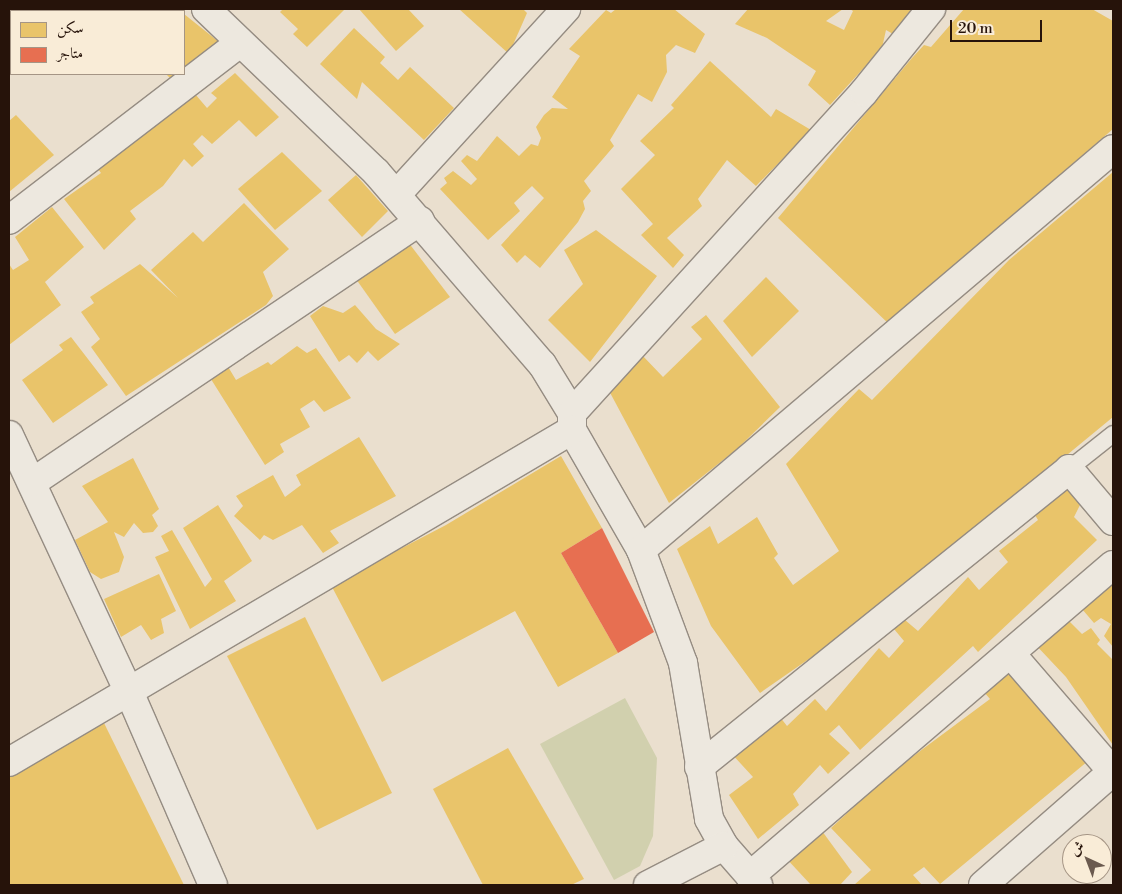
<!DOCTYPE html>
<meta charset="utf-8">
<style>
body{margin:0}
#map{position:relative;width:1122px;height:894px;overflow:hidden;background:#eadfce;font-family:"Libre Bodoni",Amiri,serif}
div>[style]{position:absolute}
.green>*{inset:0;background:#d1d0ae}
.homes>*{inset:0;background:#e9c46a}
.shops>*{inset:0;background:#e76f51}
.roads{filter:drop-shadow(1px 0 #958c82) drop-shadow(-1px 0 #958c82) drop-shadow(0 1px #958c82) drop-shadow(0 -1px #958c82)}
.service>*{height:16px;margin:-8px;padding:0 8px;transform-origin:8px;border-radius:8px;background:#ede8df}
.minor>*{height:28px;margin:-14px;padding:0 14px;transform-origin:14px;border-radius:14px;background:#ede8df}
span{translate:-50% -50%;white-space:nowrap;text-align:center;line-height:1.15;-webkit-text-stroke:5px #f9ecd7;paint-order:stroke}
.frame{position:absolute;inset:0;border:10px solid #26130a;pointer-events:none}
.legend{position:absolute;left:10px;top:10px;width:175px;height:65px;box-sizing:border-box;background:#f9ecd7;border:1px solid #a59585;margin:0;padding:6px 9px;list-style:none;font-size:15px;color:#26130a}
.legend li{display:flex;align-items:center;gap:10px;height:25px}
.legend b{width:25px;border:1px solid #a59585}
.north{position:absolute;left:1062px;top:834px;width:50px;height:50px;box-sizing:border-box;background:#f9ecd7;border:1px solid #a59585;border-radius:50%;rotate:317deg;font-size:14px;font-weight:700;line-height:20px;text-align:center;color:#26130a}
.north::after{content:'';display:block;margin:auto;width:18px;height:22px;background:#6b5a4f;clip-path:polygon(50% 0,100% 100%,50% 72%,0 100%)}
.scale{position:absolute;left:950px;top:20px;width:92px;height:22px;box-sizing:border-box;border:2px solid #26130a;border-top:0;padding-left:6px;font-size:15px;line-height:18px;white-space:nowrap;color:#26130a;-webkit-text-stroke:4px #f9ecd7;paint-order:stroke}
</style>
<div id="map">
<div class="green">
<i style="clip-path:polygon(625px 698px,657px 758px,653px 836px,640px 866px,614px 880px,540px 744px)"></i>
</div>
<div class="homes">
<i style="clip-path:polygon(9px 9px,89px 9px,11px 11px,9px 38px)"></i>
<i style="clip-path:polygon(283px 9px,345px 9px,307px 47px,293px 34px,298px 29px,280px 12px)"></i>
<i style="clip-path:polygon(359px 9px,408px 9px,424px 26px,396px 51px)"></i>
<i style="clip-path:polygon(459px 9px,523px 9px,527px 13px,509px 54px)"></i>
<i style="clip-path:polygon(616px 9px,674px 9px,705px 34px,695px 53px,676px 45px,666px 55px,667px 72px,652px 102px,638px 94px,610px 140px,614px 146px,584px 181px,591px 191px,583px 201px,585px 209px,578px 222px,540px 268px,525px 255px,517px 263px,501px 245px,544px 198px,532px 186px,514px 203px,520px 211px,488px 240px,440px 189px,447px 183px,444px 178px,453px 171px,471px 185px,477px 179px,461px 161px,467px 155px,477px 161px,497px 136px,519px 156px,531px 144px,538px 146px,541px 138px,536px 127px,544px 115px,552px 108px,568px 109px,552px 97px,580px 56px,569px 49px,606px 10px,611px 13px)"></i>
<i style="clip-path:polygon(748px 9px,843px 9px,826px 21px,844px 30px,853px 11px,850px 9px,915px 9px,893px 34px,886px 30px,882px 48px,830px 105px,808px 85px,816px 71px,767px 38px,735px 24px)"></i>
<i style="clip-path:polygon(964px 9px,1092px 9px,1113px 21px,1113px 129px,936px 281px,891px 326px,778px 218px,912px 58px,924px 45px,931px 47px)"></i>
<i style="clip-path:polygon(184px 14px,219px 42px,176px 84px,166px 74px,184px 74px)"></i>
<i style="clip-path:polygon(354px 28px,385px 57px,380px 63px,398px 80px,410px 67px,454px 108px,424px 140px,362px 82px,357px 99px,320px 64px)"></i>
<i style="clip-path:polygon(710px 61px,771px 117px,776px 109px,811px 130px,756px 186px,727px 160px,698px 199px,702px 206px,667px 238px,684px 255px,673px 268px,641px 235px,653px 224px,621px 189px,655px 155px,640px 141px,674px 108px,671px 105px)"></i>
<i style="clip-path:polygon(235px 73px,279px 117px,256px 137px,239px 120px,212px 144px,202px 135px,193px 144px,204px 156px,192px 167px,184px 159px,163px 186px,130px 211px,136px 219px,104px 250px,64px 199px,101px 173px,92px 161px,190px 88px,207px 108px,217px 98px,211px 93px)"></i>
<i style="clip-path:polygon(16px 115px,54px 155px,9px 192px,9px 121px)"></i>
<i style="clip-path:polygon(282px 152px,322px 191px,275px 230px,238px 189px)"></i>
<i style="clip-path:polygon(1113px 172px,1113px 417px,878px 611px,760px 693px,711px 626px,677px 549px,710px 526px,718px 544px,757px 517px,778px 554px,774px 558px,793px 585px,839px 551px,786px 464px,859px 389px,872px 400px,1009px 260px)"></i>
<i style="clip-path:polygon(356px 175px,388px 211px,362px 237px,328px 200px)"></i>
<i style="clip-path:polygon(244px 203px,289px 249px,263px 272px,273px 296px,266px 305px,126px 396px,91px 347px,100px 339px,81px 312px,94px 303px,90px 297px,140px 264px,178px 298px,151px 270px,193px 232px,203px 242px)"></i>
<i style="clip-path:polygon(52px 207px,84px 247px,45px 282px,61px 305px,9px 345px,9px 264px,13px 270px,29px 260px,15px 237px)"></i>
<i style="clip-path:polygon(596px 230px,657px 276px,590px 362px,548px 320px,583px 284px,564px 250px)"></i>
<i style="clip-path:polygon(405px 238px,450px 297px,395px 334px,351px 272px)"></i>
<i style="clip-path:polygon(766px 277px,799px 311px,752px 357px,723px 321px)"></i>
<i style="clip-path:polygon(355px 305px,376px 329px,400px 344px,378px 361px,368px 351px,357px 363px,349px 355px,339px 362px,310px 316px,323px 306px,343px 313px)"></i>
<i style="clip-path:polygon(706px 315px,780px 407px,737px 449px,669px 503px,607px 387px,641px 354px,663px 377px,702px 339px,691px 327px)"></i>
<i style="clip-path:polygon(71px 337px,108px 385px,53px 423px,22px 380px,63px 350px,59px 345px)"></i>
<i style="clip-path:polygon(297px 346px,307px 353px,316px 348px,351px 398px,324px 412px,314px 400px,300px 409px,310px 427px,280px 444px,284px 452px,265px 465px,209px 376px,227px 365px,236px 380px,268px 362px,271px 365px)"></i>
<i style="clip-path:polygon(359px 437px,396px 496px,330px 531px,339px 543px,323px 553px,302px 525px,273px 540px,264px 535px,260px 540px,234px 516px,243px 506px,236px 496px,273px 475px,285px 497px,301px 485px,296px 475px)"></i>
<i style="clip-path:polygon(561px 456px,602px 528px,561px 553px,618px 653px,558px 687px,515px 611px,382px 682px,331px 585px,446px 525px)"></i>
<i style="clip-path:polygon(133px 458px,159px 509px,152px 515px,158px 526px,153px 532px,143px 533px,134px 523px,124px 537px,114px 532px,124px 557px,119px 572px,101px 579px,90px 572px,75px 540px,108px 522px,82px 486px)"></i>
<i style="clip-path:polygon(1065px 483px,1080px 505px,1074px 517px,1097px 540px,978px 652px,973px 646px,860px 750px,839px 725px,829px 734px,850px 753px,828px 774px,820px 765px,793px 794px,799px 805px,758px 839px,729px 795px,753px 777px,730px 752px,742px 740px,750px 745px,780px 717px,787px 726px,815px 699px,826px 711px,879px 648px,889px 658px,904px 641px,894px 629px,905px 620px,918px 631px,968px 577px,979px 590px,1008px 562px,999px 551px,1038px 520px,1032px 510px)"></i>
<i style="clip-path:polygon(218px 505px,252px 561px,224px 581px,236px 601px,190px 629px,155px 557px,169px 551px,161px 536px,172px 530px,205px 587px,212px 579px,183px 528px)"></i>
<i style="clip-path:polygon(1113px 571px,1113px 647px,1104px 636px,1111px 624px,1101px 618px,1094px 623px,1076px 602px)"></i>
<i style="clip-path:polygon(159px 574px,176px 611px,161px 619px,164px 633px,151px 640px,141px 625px,121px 637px,104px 599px)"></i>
<i style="clip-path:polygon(1064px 616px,1082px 634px,1091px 628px,1100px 640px,1097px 644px,1113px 660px,1113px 745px,1066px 677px,1033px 642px)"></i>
<i style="clip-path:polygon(305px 617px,392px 793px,317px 830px,227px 656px)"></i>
<i style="clip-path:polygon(1016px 663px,1094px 756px,940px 884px,924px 867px,913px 875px,922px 885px,854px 885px,871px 870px,831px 828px,892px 772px,990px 699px,984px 692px)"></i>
<i style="clip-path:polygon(104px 723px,184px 885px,9px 885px,9px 773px)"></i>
<i style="clip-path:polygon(508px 748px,584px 879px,571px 885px,483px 885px,433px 789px)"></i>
<i style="clip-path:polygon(822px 831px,852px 872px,840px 885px,811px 885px,785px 857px)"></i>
</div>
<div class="shops">
<i style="clip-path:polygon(602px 528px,654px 632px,618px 653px,561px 553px)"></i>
</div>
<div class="roads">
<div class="service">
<i style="left:1069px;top:469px;width:56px;rotate:-38.5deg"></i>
</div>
<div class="minor">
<i style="left:206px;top:9px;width:236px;rotate:43.8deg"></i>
<i style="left:376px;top:172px;width:254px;rotate:49.2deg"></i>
<i style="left:542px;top:364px;width:57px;rotate:58.5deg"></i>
<i style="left:572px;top:413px;width:17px;rotate:90deg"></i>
<i style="left:572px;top:430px;width:138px;rotate:60.1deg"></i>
<i style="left:641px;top:550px;width:121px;rotate:69.6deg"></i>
<i style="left:683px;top:663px;width:158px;rotate:80.5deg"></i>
<i style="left:709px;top:819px;width:31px;rotate:61deg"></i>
<i style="left:724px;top:846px;width:52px;rotate:48.9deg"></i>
<i style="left:397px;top:194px;width:251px;rotate:-47.6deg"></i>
<i style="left:9px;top:220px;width:291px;rotate:-37.5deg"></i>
<i style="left:572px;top:413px;width:434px;rotate:-47.7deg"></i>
<i style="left:864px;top:92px;width:107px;rotate:-51.1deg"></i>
<i style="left:9px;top:435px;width:286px;rotate:65deg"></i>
<i style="left:130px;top:694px;width:208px;rotate:66.5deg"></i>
<i style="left:33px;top:482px;width:467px;rotate:-34deg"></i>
<i style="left:641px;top:550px;width:619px;rotate:-40.35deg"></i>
<i style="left:1011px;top:654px;width:156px;rotate:49.2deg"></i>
<i style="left:9px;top:762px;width:654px;rotate:-30.53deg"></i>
<i style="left:699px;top:767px;width:475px;rotate:-38.8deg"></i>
<i style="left:1069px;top:469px;width:68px;rotate:49.8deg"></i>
<i style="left:750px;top:876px;width:478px;rotate:-40.6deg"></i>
<i style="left:648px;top:885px;width:85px;rotate:-27.2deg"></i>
<i style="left:983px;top:885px;width:173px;rotate:-41.2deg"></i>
</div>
</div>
<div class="frame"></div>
<ul class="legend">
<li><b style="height:14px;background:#e9c46a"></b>سكن</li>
<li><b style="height:14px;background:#e76f51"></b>متاجر</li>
</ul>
<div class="north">ش</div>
<div class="scale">20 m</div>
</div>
